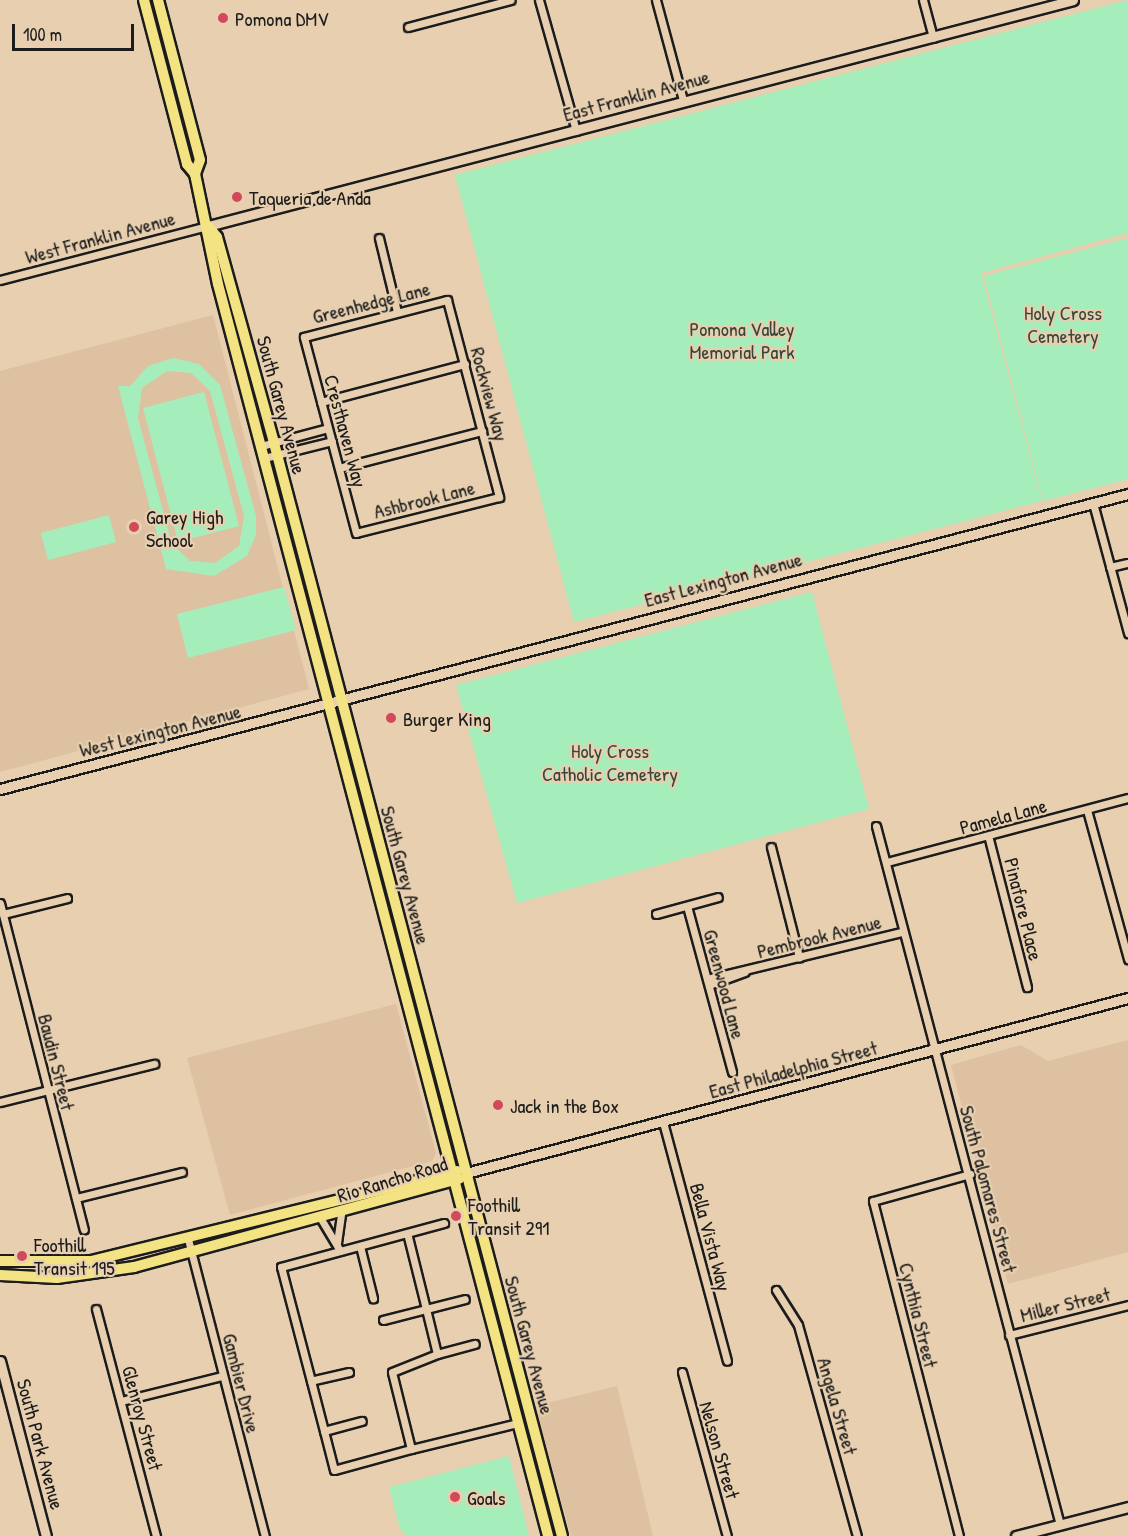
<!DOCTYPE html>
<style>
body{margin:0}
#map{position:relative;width:1128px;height:1536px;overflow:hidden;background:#e7cfaf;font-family:"Patrick Hand",sans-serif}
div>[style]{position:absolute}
.built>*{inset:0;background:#dec1a1}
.green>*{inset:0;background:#a5eebc}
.roads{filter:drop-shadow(2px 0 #1c1c1c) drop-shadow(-2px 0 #1c1c1c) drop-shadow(0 2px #1c1c1c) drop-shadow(0 -2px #1c1c1c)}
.street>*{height:7px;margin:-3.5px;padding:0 3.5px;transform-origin:3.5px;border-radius:3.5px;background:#e7cfaf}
.secondary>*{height:9px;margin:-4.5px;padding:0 4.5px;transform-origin:4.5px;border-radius:4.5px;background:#e7cfaf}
.primary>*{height:10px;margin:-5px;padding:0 5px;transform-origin:5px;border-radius:5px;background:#f4e382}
.dots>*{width:16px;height:16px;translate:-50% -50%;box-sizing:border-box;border:3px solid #e7cfaf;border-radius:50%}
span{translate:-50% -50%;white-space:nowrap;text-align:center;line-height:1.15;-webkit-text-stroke:4.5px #e7cfaf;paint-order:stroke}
.poi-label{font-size:20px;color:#1c1c1c}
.left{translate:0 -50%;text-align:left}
.street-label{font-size:20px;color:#1c1c1c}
.park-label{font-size:20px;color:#37463c}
.scale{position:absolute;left:12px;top:24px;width:122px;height:27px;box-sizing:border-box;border:3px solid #1c1c1c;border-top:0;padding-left:8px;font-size:18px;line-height:21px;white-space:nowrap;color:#1c1c1c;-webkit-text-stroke:4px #e7cfaf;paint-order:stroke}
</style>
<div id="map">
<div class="built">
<i style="clip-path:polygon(213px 315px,309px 689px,0 772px,0 371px)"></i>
<i style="clip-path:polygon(396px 1004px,436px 1153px,432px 1161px,230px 1215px,187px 1058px)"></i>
<i style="clip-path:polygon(1128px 1040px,1128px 1252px,1008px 1284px,951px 1065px,1021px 1045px,1048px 1061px)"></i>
<i style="clip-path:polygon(617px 1386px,653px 1536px,571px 1536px,535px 1406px)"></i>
</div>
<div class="green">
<i style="clip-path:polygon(1128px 0,1128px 233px,981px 273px,1042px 501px,574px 622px,455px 175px)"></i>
<i style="clip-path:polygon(1128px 238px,1128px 479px,1043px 501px,984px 276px)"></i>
<i style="clip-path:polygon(evenodd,173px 358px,199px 364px,220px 385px,256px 516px,256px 535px,247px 556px,214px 576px,166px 569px,118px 386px,130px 386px,148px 366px,173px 358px,167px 371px,191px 373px,210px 391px,244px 516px,239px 546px,215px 563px,190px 561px,172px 544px,138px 418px,142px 388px,167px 371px)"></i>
<i style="clip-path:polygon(204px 392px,239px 526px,178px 542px,143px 408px)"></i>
<i style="clip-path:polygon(109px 515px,116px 542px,48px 560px,41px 533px)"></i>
<i style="clip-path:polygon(284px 587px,296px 630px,188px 658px,177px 614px)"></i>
<i style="clip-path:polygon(812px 592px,869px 809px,517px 903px,456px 685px)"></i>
<i style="clip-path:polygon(509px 1456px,529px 1536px,406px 1536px,400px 1529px,389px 1487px)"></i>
</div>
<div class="roads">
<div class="street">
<i style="left:539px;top:0;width:136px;rotate:74.2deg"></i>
<i style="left:656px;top:0;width:104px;rotate:74.9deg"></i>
<i style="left:923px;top:0;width:39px;rotate:75deg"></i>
<i style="left:408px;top:27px;width:106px;rotate:-14.8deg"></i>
<i style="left:379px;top:238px;width:76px;rotate:76.3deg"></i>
<i style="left:0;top:280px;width:215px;rotate:-14.6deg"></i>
<i style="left:447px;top:300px;width:204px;rotate:75.2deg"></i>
<i style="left:499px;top:497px;width:147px;rotate:165.9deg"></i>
<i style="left:356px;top:533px;width:203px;rotate:-104.9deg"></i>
<i style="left:304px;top:337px;width:148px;rotate:-14.5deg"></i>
<i style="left:321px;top:402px;width:149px;rotate:-14.8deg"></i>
<i style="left:261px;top:446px;width:69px;rotate:-15deg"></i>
<i style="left:264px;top:458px;width:70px;rotate:-14deg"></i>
<i style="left:339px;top:468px;width:148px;rotate:-14.5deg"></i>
<i style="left:1093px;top:503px;width:135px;rotate:74.9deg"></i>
<i style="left:1110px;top:567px;width:18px;rotate:-13deg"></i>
<i style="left:1087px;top:810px;width:155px;rotate:74.6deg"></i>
<i style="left:876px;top:826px;width:723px;rotate:75.25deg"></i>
<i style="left:989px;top:839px;width:153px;rotate:75.6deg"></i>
<i style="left:771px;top:847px;width:114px;rotate:75.7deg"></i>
<i style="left:887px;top:862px;width:249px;rotate:-14.9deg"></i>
<i style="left:0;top:903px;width:337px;rotate:75.6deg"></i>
<i style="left:687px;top:906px;width:172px;rotate:74.8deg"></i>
<i style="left:3px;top:914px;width:66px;rotate:-14deg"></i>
<i style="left:656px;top:914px;width:64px;rotate:-15.3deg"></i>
<i style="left:707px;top:979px;width:201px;rotate:-13.6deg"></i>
<i style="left:709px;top:985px;width:38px;rotate:-20deg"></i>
<i style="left:0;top:1102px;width:159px;rotate:-13.9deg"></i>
<i style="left:663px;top:1122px;width:247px;rotate:75deg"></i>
<i style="left:76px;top:1198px;width:109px;rotate:-13.8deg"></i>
<i style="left:321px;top:1219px;width:37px;rotate:59deg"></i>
<i style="left:188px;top:1239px;width:307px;rotate:75.5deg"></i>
<i style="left:337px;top:1243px;width:30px;rotate:-82deg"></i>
<i style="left:360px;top:1246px;width:54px;rotate:76deg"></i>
<i style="left:776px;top:1290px;width:41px;rotate:57.8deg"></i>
<i style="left:798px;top:1325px;width:219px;rotate:74.4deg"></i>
<i style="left:96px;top:1309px;width:235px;rotate:75.2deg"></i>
<i style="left:383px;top:1320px;width:44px;rotate:-14.3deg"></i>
<i style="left:426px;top:1309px;width:78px;rotate:-104deg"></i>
<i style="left:1009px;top:1335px;width:123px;rotate:-14.1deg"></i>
<i style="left:437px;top:1354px;width:39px;rotate:-15deg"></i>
<i style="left:349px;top:1372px;width:39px;rotate:167deg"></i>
<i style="left:311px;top:1381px;width:118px;rotate:-104.7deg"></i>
<i style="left:281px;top:1267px;width:169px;rotate:-15.1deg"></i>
<i style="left:682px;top:1372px;width:170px;rotate:74.7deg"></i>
<i style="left:311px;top:1381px;width:52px;rotate:75.4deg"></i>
<i style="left:324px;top:1431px;width:39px;rotate:-15deg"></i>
<i style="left:121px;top:1401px;width:104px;rotate:-13.9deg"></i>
<i style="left:324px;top:1431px;width:40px;rotate:75.6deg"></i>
<i style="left:334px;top:1470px;width:80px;rotate:-15.3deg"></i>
<i style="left:411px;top:1449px;width:79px;rotate:-103.9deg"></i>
<i style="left:392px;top:1372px;width:48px;rotate:-21.8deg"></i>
<i style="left:437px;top:1354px;width:46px;rotate:-103.7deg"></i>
<i style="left:426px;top:1309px;width:40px;rotate:-14.4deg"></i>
<i style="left:411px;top:1449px;width:110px;rotate:-13.7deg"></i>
<i style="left:959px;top:1536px;width:346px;rotate:-104.4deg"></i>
<i style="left:873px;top:1201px;width:101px;rotate:-15.6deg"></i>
</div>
<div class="secondary">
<i style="left:208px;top:226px;width:894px;rotate:-14.64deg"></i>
<i style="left:0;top:789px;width:1166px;rotate:-14.66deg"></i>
<i style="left:466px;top:1173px;width:685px;rotate:-14.81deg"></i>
<i style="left:0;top:1361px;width:181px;rotate:75.3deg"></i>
<i style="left:1016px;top:1536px;width:116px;rotate:-14.5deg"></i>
</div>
<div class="primary">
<i style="left:144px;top:0;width:170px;rotate:75.3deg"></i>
<i style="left:187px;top:164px;width:13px;rotate:51deg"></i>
<i style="left:195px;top:174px;width:112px;rotate:78.2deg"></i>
<i style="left:218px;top:284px;width:1295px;rotate:75.23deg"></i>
<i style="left:158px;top:0;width:165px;rotate:75.3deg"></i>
<i style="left:200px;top:160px;width:15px;rotate:110deg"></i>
<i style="left:208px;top:226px;width:14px;rotate:51deg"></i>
<i style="left:217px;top:237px;width:214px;rotate:74.5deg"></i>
<i style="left:274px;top:443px;width:1130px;rotate:75.24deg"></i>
<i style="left:0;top:1261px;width:91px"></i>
<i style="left:91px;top:1261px;width:377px;rotate:-13.8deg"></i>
<i style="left:0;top:1275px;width:57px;rotate:3deg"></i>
<i style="left:57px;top:1278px;width:78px;rotate:-8.1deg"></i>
<i style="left:134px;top:1267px;width:337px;rotate:-15.2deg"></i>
</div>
</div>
<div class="dots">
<i style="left:223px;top:18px;background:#d1495b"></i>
<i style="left:237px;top:197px;background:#d1495b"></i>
<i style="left:134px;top:527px;background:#d1495b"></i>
<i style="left:391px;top:718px;background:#d1495b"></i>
<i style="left:498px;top:1105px;background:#d1495b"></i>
<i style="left:456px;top:1216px;background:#d1495b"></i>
<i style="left:22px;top:1256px;background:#d1495b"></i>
<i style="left:455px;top:1497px;background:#d1495b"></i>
</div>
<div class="poi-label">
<span class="left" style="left:235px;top:18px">Pomona DMV</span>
<span class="left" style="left:249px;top:197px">Taqueria de Anda</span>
<span class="left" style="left:146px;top:528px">Garey High<br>School</span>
<span class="left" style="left:403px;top:718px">Burger King</span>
<span class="left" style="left:510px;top:1105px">Jack in the Box</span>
<span class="left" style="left:468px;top:1216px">Foothill<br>Transit 291</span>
<span class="left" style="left:34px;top:1256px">Foothill<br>Transit 195</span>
<span class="left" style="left:467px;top:1497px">Goals</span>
</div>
<div class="street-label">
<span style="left:636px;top:95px;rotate:-15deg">East Franklin Avenue</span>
<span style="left:100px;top:237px;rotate:-15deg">West Franklin Avenue</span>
<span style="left:371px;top:302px;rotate:-14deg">Greenhedge Lane</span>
<span style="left:490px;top:394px;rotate:75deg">Rockview Way</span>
<span style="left:282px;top:405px;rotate:75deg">South Garey Avenue</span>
<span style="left:346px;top:431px;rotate:75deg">Cresthaven Way</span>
<span style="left:424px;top:499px;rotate:-14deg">Ashbrook Lane</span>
<span style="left:723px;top:579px;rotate:-15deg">East Lexington Avenue</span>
<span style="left:160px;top:730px;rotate:-14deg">West Lexington Avenue</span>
<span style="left:1003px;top:816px;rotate:-15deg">Pamela Lane</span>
<span style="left:406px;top:875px;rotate:75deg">South Garey Avenue</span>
<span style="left:1024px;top:909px;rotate:76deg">Pinafore Place</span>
<span style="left:819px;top:936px;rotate:-14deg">Pembrook Avenue</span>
<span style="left:725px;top:984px;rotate:75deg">Greenwood Lane</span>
<span style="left:57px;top:1062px;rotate:76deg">Baudin Street</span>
<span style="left:793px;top:1069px;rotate:-15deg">East Philadelphia Street</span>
<span style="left:392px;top:1179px;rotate:-17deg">Rio Rancho Road</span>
<span style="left:989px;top:1189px;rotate:75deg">South Palomares Street</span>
<span style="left:711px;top:1237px;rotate:75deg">Bella Vista Way</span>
<span style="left:1065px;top:1304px;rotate:-14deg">Miller Street</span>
<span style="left:919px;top:1315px;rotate:76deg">Cynthia Street</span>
<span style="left:530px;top:1345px;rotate:75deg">South Garey Avenue</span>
<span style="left:242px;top:1383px;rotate:76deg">Gambier Drive</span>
<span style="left:838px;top:1406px;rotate:74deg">Angela Street</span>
<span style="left:143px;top:1418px;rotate:75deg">Glenroy Street</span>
<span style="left:41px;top:1444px;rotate:75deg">South Park Avenue</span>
<span style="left:720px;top:1450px;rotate:74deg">Nelson Street</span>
</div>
<div class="park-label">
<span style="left:1063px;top:324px">Holy Cross<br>Cemetery</span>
<span style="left:742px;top:340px">Pomona Valley<br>Memorial Park</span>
<span style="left:610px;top:762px">Holy Cross<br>Catholic Cemetery</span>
</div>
<div class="scale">100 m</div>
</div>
